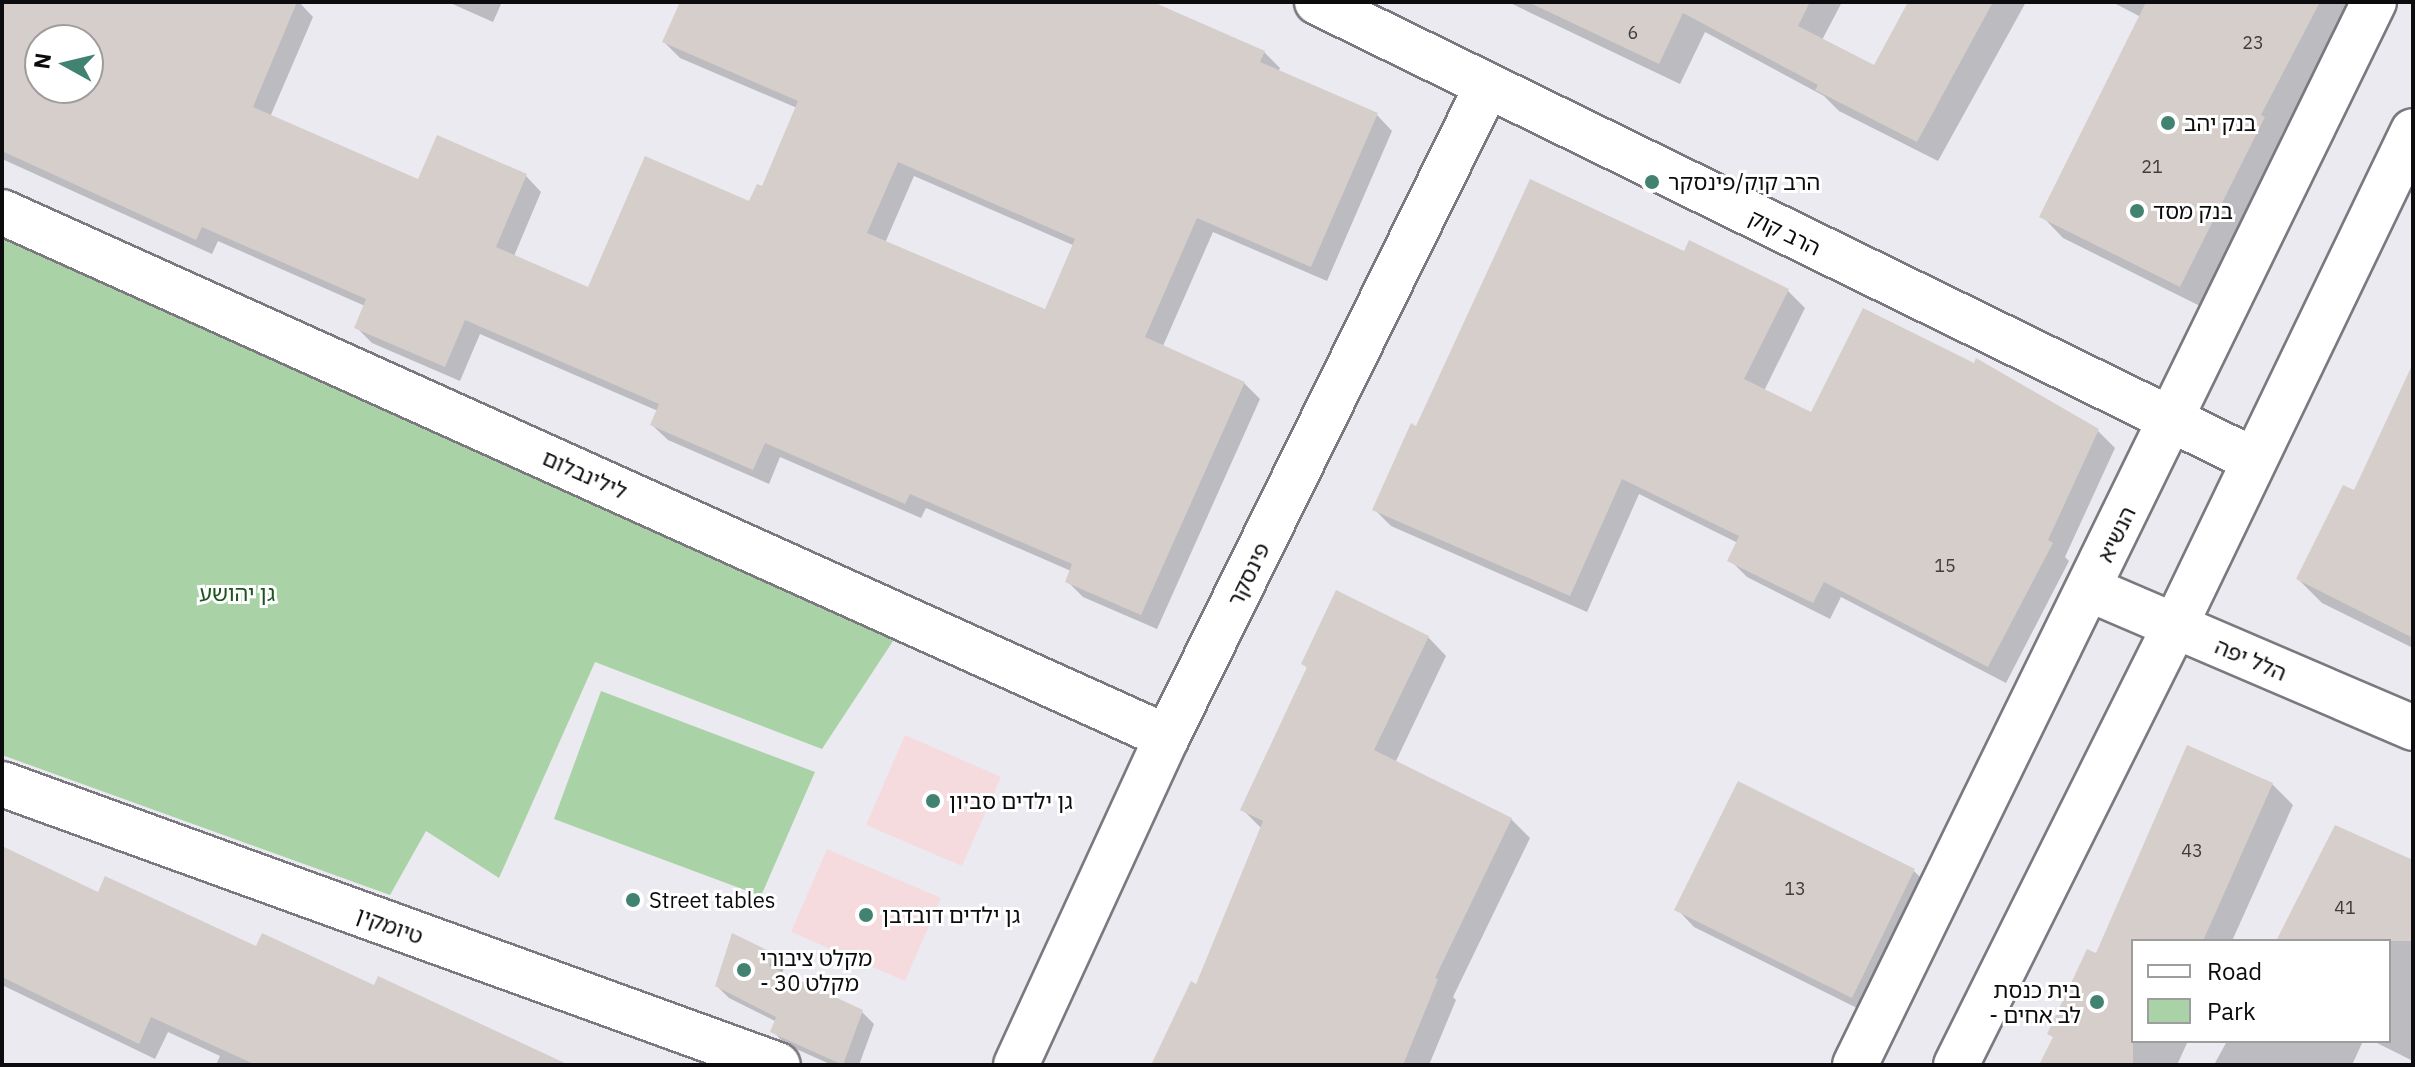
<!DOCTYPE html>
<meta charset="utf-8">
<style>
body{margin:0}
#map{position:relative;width:2415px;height:1067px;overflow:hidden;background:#eceaf1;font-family:"IBM Plex Sans","Noto Sans Hebrew",sans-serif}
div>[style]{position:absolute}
.education>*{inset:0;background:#f5dade}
.green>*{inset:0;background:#aad2a7}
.shadow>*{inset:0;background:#0003}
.building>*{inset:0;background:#d6cecb}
.roads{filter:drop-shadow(2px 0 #7b797f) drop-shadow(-2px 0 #7b797f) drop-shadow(0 2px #7b797f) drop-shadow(0 -2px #7b797f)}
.minor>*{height:44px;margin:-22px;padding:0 22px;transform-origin:22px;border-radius:22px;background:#fff}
.major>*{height:44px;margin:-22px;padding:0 22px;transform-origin:22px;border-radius:22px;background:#fff}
.dots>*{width:22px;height:22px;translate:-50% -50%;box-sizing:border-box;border:4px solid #fff;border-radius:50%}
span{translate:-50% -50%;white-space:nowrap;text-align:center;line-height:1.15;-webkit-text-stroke:6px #fff;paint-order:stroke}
.number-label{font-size:18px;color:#3e3c3c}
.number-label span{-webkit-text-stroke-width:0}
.poi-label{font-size:22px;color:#0c0b0d}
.left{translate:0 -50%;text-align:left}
.right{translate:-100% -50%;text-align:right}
.street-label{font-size:22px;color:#0c0b0d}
.park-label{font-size:22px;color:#1d551c}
.frame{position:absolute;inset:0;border:4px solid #0c0b0d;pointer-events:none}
.legend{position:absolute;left:2131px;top:939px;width:260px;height:104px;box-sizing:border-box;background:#fff;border:2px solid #9e9d9e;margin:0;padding:10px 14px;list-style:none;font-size:24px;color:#0c0b0d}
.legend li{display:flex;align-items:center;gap:16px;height:40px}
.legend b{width:40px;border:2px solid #9e9d9e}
.north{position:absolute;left:24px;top:24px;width:80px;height:80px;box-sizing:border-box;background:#fff;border:2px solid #9e9d9e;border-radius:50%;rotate:278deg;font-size:22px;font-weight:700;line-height:32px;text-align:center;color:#0c0b0d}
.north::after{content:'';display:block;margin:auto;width:28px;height:36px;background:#428270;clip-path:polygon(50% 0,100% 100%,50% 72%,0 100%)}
</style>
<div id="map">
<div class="education">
<i style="clip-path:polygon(905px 735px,1001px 777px,962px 866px,866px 825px)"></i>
<i style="clip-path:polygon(827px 849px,941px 898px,905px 981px,791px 932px)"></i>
</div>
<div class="green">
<i style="clip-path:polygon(2px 232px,897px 635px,822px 749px,595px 662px,499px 878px,426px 831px,390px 895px,2px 755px)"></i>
<i style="clip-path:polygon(601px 691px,815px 772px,761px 896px,554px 819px)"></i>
</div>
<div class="shadow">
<i style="clip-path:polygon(evenodd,20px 2px,299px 2px,313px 17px,270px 117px,419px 182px,526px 176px,541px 192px,514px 256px,589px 290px,750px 203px,763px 188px,797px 108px,680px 58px,664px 42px,682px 2px,1128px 2px,1264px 52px,1280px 68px,1278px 72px,1377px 115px,1392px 131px,1327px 281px,1213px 232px,1163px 346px,1244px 383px,1260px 399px,1157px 629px,1083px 597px,1067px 581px,1071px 571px,926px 508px,921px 518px,780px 457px,769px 484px,668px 440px,652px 425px,658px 411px,480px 334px,460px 381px,372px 343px,356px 327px,365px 306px,218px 241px,212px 254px,2px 159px,2px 44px,20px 2px,40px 40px,88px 40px,88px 88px,40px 88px,40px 40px,20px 2px,914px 176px,1075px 246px,1046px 312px,885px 243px,914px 176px)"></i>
<i style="clip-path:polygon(448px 2px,502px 2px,493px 22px)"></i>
<i style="clip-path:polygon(1508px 2px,1842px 2px,1822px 40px,1875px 68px,1910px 2px,2026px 2px,1938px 161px,1839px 111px,1824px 96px,1705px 32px,1680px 84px)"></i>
<i style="clip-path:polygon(2112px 2px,2356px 2px,2350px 5px,2281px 136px,2285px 140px,2202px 307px,2063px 238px,2042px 216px,2141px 17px)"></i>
<i style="clip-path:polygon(1685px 254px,1788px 291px,1805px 308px,1764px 391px,1812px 415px,2098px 431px,2115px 448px,2065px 557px,2069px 561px,2006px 683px,1841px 597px,1830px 619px,1747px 577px,1730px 560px,1738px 543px,1639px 494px,1587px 612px,1391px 526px,1374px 509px,1417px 429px)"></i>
<i style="clip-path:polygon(2413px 368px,2413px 648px,2322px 603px,2298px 579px,2355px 493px)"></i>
<i style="clip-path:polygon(1428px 637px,1446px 656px,1395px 763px,1511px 819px,1530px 838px,1453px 997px,1456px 1000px,1429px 1065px,1153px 1065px,1197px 987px,1261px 828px,1242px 809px,1308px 669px,1303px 663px)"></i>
<i style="clip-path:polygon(2272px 784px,2293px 805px,2232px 941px,2133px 941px,2133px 1041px,2188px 1041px,2177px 1065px,2041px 1065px,2054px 1038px,2049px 1033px,2097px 955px)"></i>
<i style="clip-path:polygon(2px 849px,99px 894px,375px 987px,568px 1065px,216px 1065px,220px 1056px,168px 1032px,155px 1059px,2px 985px)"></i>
<i style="clip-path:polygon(2413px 863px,2413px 1061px,2373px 1041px,2389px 1041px,2389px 941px,2278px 941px)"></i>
<i style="clip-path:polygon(1914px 871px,1931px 888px,1869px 1014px,1694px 927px,1677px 909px)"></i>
<i style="clip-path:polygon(772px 955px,784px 967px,782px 974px,862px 1012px,874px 1024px,859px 1065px,832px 1065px,785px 1044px,773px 1031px,777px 1022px,729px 998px,717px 986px)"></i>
<i style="clip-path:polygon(2227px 1041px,2363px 1041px,2352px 1065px,2214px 1065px)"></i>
</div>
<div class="building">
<i style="clip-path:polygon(evenodd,2px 2px,297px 2px,253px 107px,418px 179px,437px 135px,527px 174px,496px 247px,588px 287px,645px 156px,749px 201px,757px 184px,762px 186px,798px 101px,662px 42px,680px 2px,1153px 2px,1265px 51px,1260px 62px,1378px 113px,1311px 267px,1197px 218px,1145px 337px,1245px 382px,1141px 615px,1065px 582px,1072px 564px,910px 494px,905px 504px,765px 443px,753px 470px,650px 425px,659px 404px,465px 320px,445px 367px,354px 328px,366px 299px,202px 227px,196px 240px,2px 151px,2px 2px,40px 40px,88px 40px,88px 88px,40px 88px,40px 40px,2px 2px,898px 162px,1075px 239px,1045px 309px,867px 233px,898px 162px)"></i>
<i style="clip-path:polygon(1528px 2px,1810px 2px,1798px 26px,1874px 65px,1908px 2px,1993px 2px,1917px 142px,1815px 90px,1818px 85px,1683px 13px,1659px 64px)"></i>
<i style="clip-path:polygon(2146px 2px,2320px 2px,2261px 115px,2265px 117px,2180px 287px,2039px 217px)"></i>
<i style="clip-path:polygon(1530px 179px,1684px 251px,1689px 240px,1789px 289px,1744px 379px,1811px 412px,1863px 308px,1974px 363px,1976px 358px,2099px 429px,2048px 540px,2053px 543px,1988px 667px,1824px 582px,1813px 603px,1727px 561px,1739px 536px,1622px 479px,1570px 596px,1372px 510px,1411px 423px,1416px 426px)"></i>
<i style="clip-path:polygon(2413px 363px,2413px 638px,2296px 579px,2343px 485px,2354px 490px)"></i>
<i style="clip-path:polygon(1336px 590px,1429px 636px,1374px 750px,1512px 818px,1435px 978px,1438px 979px,1403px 1065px,1151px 1065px,1191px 981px,1196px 984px,1263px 821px,1240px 810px,1307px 667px,1301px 664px)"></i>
<i style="clip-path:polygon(2187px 745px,2273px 783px,2203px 941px,2133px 941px,2133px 1065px,2039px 1065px,2053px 1037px,2047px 1034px,2087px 949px,2096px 953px)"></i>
<i style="clip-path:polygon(1738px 781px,1915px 869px,1852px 998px,1674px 910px)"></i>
<i style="clip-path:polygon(2335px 825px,2413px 860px,2413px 941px,2276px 941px)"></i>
<i style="clip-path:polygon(2px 846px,98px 892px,105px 876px,256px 946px,262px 933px,374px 985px,378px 976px,569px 1065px,256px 1065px,151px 1017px,139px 1044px,2px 977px)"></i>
<i style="clip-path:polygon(732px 933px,773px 953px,769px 966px,863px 1010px,843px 1065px,770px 1032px,776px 1017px,715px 986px)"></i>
</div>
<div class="roads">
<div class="minor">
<i style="left:1317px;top:2px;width:1043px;rotate:26.05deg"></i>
<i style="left:2px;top:212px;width:1278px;rotate:24.26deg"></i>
<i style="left:2089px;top:589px;width:353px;rotate:23.2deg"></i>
<i style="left:2px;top:784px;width:825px;rotate:19.91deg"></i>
<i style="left:1016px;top:1065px;width:361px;rotate:-65.3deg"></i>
<i style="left:1167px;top:737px;width:725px;rotate:-63.82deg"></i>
</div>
<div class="major">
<i style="left:1855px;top:1065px;width:1183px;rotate:-63.98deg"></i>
<i style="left:1956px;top:1065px;width:491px;rotate:-63.5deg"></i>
<i style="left:2175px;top:626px;width:549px;rotate:-64.32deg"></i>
</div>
</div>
<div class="dots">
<i style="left:2168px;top:123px;background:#428270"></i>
<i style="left:1652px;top:182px;background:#428270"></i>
<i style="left:2137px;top:211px;background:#428270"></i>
<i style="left:933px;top:801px;background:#428270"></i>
<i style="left:633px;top:900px;background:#428270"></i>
<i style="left:866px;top:915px;background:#428270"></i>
<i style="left:744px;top:970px;background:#428270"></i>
<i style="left:2097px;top:1002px;background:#428270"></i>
</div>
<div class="number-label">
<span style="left:1633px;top:33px">6</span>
<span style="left:2253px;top:43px">23</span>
<span style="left:2152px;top:167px">21</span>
<span style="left:1945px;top:566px">15</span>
<span style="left:2192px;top:851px">43</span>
<span style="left:1795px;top:889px">13</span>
<span style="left:2345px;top:908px">41</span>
</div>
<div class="poi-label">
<span class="left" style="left:2184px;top:123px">בנק יהב</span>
<span class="left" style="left:1668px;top:182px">הרב קוק/פינסקר</span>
<span class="left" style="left:2153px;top:211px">בנק מסד</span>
<span class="left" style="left:949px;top:801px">גן ילדים סביון</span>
<span class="left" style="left:649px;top:900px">Street tables</span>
<span class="left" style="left:882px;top:915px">גן ילדים דובדבן</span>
<span class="left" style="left:760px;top:970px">מקלט ציבורי<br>- מקלט 30</span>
<span class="right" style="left:2081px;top:1002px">בית כנסת<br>- לב אחים</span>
</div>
<div class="street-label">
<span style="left:1785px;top:232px;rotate:26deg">הרב קוק</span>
<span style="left:585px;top:474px;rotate:24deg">לילינבלום</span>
<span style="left:2116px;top:534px;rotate:-64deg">הנשיא</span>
<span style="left:1248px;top:574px;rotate:-64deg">פינסקר</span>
<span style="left:2251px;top:659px;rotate:23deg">הלל יפה</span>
<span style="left:390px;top:925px;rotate:20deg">טיומקין</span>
</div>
<div class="park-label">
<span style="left:237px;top:593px">גן יהושע</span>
</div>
<div class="frame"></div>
<ul class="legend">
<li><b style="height:10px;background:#fff"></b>Road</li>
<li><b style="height:22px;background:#aad2a7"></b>Park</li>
</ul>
<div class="north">N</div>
</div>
